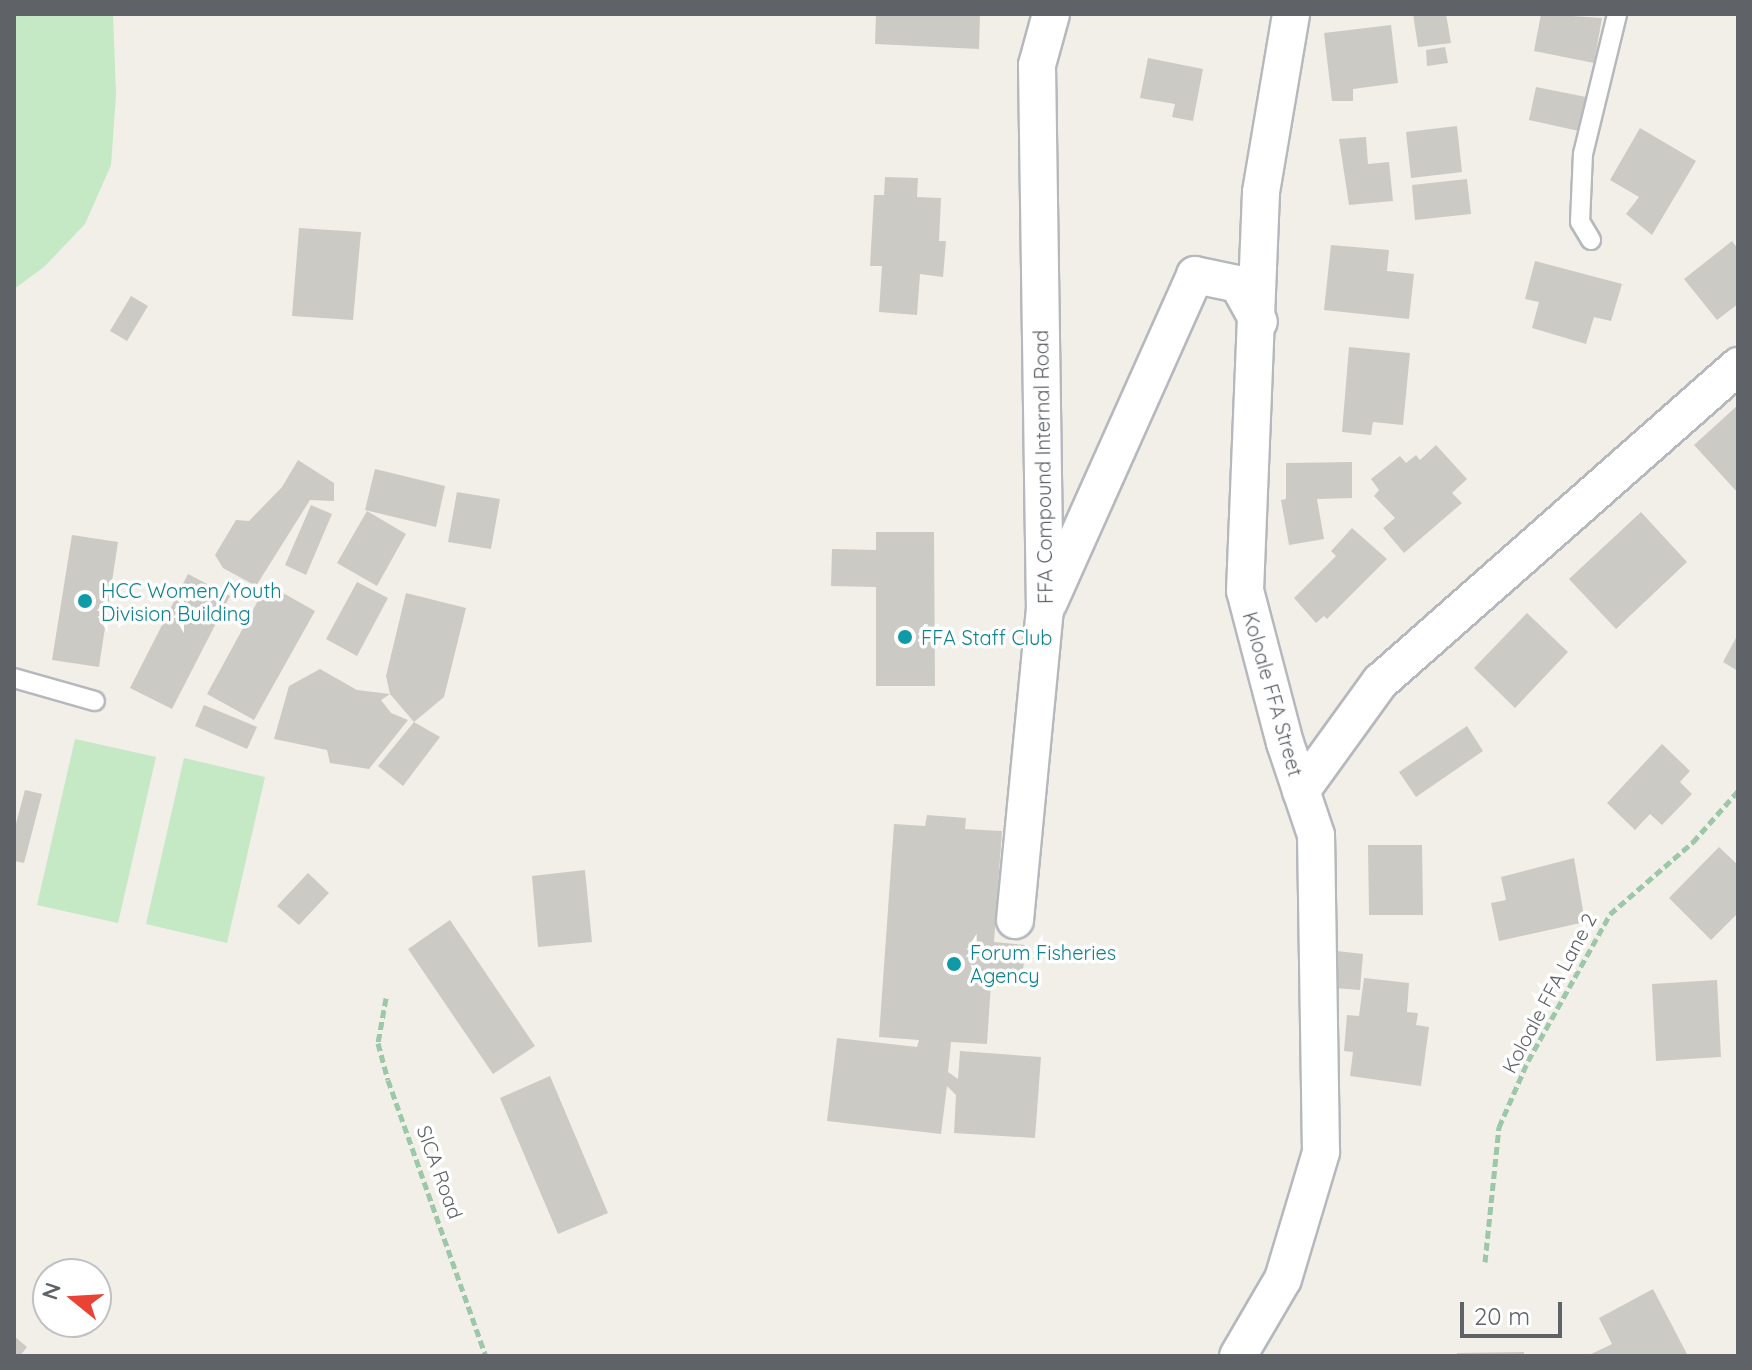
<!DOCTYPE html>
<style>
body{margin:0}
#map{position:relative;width:1752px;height:1370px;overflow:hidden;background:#f1efe8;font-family:Quicksand,sans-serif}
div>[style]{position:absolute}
.green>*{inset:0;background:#c5e8c5}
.building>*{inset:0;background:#cccac5}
.path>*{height:5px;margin-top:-2.5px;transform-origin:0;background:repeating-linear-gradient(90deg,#9cc7a9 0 8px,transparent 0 12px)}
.roads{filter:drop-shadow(2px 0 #b5b8bc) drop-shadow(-2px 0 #b5b8bc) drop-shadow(0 2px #b5b8bc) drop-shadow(0 -2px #b5b8bc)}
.service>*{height:18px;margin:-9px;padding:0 9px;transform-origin:9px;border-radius:9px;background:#fff}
.minor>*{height:36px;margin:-18px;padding:0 18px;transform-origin:18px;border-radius:18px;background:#fff}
.dots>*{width:22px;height:22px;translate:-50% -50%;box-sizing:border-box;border:4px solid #fff;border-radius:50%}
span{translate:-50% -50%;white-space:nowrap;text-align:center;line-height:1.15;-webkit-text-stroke:7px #fff;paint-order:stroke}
.street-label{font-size:20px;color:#5f6368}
.culture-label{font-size:20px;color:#0d838f}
.left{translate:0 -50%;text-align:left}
.frame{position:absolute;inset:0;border:16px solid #5f6368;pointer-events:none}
.north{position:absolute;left:32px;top:1258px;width:80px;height:80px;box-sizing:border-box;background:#fff;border:2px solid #bfc1c3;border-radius:50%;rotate:288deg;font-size:22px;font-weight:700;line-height:32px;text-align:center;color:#5f6368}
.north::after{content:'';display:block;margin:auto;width:28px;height:36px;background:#ea4335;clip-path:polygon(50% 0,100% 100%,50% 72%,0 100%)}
.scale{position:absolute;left:1460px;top:1302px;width:102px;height:36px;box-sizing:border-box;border:4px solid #5f6368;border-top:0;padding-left:10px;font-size:24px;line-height:28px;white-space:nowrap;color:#5f6368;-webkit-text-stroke:6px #fff;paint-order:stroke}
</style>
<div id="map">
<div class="green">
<i style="clip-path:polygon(14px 14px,113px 14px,116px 95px,111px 165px,85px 224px,44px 267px,14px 289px)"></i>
<i style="clip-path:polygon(75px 739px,156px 757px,118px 923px,37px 905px)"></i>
<i style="clip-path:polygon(184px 758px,265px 777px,227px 943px,146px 924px)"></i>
</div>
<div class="building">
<i style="clip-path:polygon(876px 14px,980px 14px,979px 49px,875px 44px)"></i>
<i style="clip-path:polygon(1413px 14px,1446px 14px,1451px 43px,1418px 47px)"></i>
<i style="clip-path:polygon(1541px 14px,1602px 18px,1594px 63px,1534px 51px)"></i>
<i style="clip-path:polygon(1391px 25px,1398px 83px,1353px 89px,1353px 101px,1332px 101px,1324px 33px)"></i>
<i style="clip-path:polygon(1445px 47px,1448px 63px,1427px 66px,1426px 50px)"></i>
<i style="clip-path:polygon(1148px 58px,1203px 69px,1193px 121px,1172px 117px,1175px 104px,1140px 98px)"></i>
<i style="clip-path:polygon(1536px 87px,1586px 97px,1579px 131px,1529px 120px)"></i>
<i style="clip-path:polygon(1457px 126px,1462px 172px,1411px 178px,1406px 132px)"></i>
<i style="clip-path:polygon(1640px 128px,1696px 161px,1652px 235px,1626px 214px,1639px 197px,1610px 180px)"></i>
<i style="clip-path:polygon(1366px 137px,1368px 164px,1389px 162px,1393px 201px,1349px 205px,1339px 139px)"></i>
<i style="clip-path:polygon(885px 177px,918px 178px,917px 197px,941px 198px,939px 241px,946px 241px,943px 277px,920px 274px,917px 315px,879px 312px,882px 266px,870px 266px,874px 195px,884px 195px)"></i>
<i style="clip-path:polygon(1467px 179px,1471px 214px,1415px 220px,1412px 185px)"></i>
<i style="clip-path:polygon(299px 228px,361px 232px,353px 320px,292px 316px)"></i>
<i style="clip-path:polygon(1732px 241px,1738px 249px,1738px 304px,1717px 320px,1684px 279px)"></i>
<i style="clip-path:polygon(1331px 245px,1389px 250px,1387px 271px,1414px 274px,1409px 319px,1324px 310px)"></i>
<i style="clip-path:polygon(1535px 261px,1622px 284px,1611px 321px,1594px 317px,1586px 344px,1532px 328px,1539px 302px,1525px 299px)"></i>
<i style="clip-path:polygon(131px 296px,148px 306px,127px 341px,110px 331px)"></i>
<i style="clip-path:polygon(1349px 347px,1410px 353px,1403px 425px,1373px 422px,1371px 435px,1342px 432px)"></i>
<i style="clip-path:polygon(1738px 405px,1738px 493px,1694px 445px)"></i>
<i style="clip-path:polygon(1436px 445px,1467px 479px,1452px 493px,1462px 503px,1404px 553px,1383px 528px,1395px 518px,1374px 496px,1379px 490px,1371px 479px,1400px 456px,1406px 463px,1416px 455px,1420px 460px)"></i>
<i style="clip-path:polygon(298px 460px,334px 483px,334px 501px,310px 500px,256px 586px,223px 568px,215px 555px,236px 520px,249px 521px,282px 487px)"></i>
<i style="clip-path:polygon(1352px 462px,1352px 498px,1317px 499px,1324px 539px,1289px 545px,1281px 500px,1286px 499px,1286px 463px)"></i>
<i style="clip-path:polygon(375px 469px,445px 486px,436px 527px,365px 510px)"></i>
<i style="clip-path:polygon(457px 492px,500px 499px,491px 549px,448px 542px)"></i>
<i style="clip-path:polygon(311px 505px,332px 514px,306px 575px,285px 565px)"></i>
<i style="clip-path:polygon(367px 511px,406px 534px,377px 586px,337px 563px)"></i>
<i style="clip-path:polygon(1641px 512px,1687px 562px,1616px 629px,1569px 579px)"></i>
<i style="clip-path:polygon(1352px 528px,1387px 559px,1327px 619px,1324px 616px,1316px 623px,1294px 598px,1336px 556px,1331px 551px)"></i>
<i style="clip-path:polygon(876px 532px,934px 532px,935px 686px,876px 686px,876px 587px,831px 586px,832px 549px,876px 550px)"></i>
<i style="clip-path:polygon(72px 535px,118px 542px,99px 667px,52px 660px)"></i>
<i style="clip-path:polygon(188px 574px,230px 596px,172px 709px,130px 688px)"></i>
<i style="clip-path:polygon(357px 582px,388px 598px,357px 656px,326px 639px)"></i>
<i style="clip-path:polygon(267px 584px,315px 611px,254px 720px,207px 694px)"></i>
<i style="clip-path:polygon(406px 593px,466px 608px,444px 697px,414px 722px,390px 694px,386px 676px)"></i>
<i style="clip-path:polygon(1527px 613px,1568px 652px,1515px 708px,1474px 668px)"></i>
<i style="clip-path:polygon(1738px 634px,1738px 671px,1723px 662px)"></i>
<i style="clip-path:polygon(320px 669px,357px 690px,390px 694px,381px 700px,391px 713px,408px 720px,369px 769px,330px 763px,327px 750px,274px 739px,289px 686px)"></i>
<i style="clip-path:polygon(204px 705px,257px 727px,247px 749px,195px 726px)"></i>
<i style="clip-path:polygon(414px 722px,440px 737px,403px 786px,378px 766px)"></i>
<i style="clip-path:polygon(1467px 726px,1483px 751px,1416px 797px,1399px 772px)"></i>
<i style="clip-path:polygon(1662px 744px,1690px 771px,1680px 782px,1692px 794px,1662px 825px,1650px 814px,1635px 830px,1607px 803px)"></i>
<i style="clip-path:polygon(25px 790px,42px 794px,24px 863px,14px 861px,14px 831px)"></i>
<i style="clip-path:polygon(927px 815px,966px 818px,965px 829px,1002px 831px,994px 942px,1025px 945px,1022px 985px,991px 983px,987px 1044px,951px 1042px,948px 1072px,958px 1079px,960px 1051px,1041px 1057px,1035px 1138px,954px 1133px,956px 1095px,947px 1086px,941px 1134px,827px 1121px,837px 1038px,917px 1047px,919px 1040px,879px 1037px,894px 824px,925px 826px)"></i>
<i style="clip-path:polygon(1368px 845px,1422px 845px,1423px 915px,1369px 915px)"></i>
<i style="clip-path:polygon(1719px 847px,1738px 865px,1738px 913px,1711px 940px,1669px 898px)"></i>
<i style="clip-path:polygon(1574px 858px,1585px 922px,1499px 941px,1491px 903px,1506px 900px,1501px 877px)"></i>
<i style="clip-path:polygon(585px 870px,592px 942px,538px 947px,532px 876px)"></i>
<i style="clip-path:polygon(308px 873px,329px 893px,299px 925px,277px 906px)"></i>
<i style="clip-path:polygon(450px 920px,535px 1046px,493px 1074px,408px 949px)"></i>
<i style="clip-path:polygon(1337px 951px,1363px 954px,1360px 990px,1334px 988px)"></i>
<i style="clip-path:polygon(1364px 978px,1409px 983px,1407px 1012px,1418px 1013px,1416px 1025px,1429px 1027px,1421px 1086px,1350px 1076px,1353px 1052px,1344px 1051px,1347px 1015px,1359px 1016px)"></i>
<i style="clip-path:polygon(1717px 980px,1721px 1057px,1656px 1061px,1652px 984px)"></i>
<i style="clip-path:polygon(550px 1076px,608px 1213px,558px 1234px,500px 1098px)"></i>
<i style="clip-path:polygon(1653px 1289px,1688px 1356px,1587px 1356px,1612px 1344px,1599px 1318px)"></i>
<i style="clip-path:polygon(14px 1336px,27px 1347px,20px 1356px,14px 1356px)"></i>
<i style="clip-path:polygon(1524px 1352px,1524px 1356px,1457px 1356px,1457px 1353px)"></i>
</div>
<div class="path">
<i style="left:386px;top:998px;width:46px;rotate:100.1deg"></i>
<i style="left:378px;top:1043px;width:38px;rotate:75deg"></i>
<i style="left:388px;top:1080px;width:293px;rotate:70.5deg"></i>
<i style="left:1485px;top:1262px;width:136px;rotate:-84.1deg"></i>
<i style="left:1499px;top:1127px;width:72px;rotate:-66.3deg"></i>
<i style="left:1528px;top:1061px;width:168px;rotate:-60.8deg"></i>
<i style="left:1610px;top:914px;width:110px;rotate:-40.9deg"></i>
<i style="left:1693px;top:842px;width:68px;rotate:-48.6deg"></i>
</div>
<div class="roads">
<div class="service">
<i style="left:1591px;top:240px;width:21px;rotate:-121deg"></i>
<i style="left:1580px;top:222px;width:68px;rotate:-87.5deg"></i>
<i style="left:1583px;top:154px;width:144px;rotate:-76.3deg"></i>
<i style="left:14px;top:678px;width:84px;rotate:15.9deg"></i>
</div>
<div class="minor">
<i style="left:1049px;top:602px;width:358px;rotate:-65.9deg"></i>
<i style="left:1195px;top:275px;width:44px;rotate:11.8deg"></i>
<i style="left:1238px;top:284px;width:43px;rotate:61.1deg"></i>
<i style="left:1301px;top:791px;width:135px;rotate:-54.1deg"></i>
<i style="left:1380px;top:682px;width:478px;rotate:-41.4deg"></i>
<i style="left:1015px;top:920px;width:310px;rotate:-84.5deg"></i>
<i style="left:1045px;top:611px;width:546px;rotate:-90.84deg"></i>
<i style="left:1037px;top:65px;width:53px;rotate:-74.6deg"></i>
<i style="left:1238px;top:1356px;width:89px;rotate:-59.7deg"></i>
<i style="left:1283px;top:1279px;width:133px;rotate:-73.3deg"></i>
<i style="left:1321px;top:1152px;width:317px;rotate:-90.9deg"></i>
<i style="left:1316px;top:835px;width:97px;rotate:-108.6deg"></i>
<i style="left:1285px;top:743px;width:157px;rotate:-104.7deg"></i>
<i style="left:1245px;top:591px;width:399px;rotate:-87.7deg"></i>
<i style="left:1261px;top:192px;width:181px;rotate:-80.4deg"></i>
</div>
</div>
<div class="dots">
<i style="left:85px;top:601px;background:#0f9aa8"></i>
<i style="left:905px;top:637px;background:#0f9aa8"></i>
<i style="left:954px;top:964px;background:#0f9aa8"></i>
</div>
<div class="street-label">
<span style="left:1043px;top:467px;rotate:-91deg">FFA Compound Internal Road</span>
<span style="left:1273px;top:694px;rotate:74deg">Koloale FFA Street</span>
<span style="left:1549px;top:993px;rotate:-62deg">Koloale FFA Lane 2</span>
<span style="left:440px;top:1172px;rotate:70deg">SICA Road</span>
</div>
<div class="culture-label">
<span class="left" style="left:101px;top:602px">HCC Women/Youth<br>Division Building</span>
<span class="left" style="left:921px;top:637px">FFA Staff Club</span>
<span class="left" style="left:970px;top:964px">Forum Fisheries<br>Agency</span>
</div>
<div class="frame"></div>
<div class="north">N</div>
<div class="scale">20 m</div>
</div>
